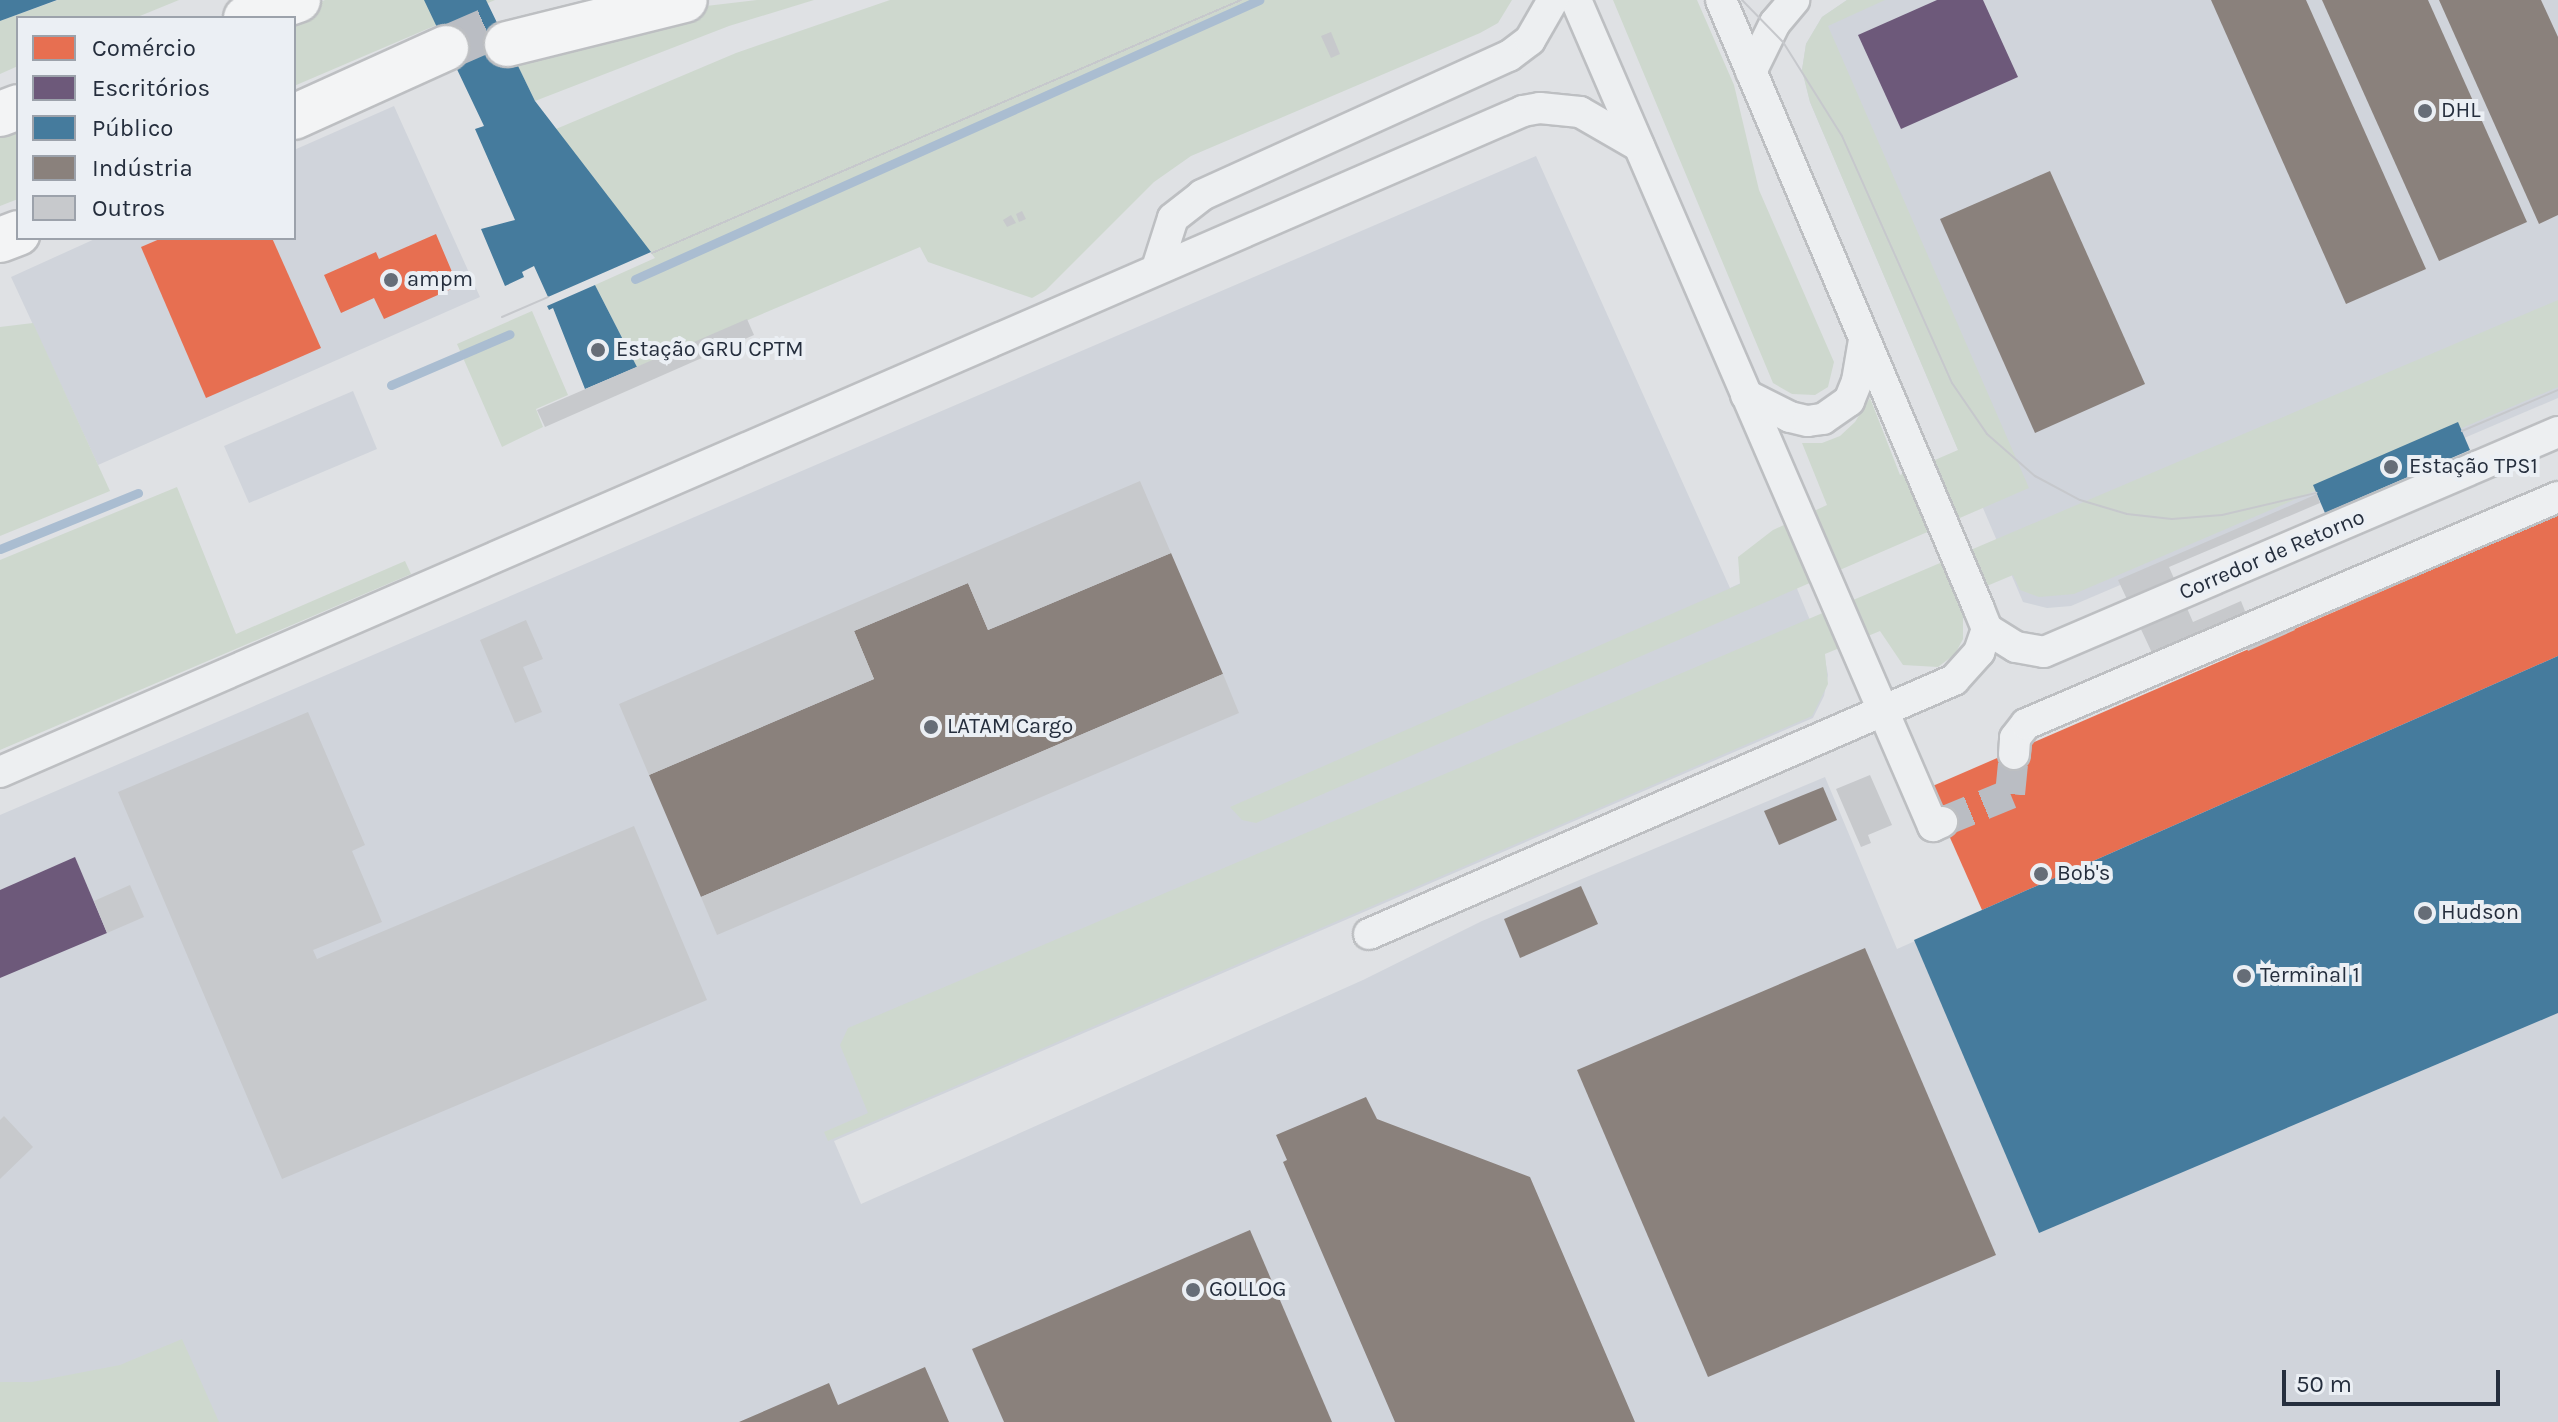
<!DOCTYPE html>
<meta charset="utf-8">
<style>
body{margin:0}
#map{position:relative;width:2558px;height:1422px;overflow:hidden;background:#dfe1e4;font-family:Karla,sans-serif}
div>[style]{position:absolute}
.built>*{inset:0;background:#d0d4db}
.green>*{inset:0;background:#ced8ce}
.shops>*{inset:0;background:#e76f51}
.offices>*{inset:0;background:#6d597a}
.public>*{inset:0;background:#457b9d}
.industry>*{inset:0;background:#8a817c}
.stream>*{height:9px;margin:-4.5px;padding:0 4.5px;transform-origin:4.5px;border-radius:4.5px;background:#aabdd1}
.building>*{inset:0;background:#c7c9cc}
.minor-tunnel>*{height:30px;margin-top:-15px;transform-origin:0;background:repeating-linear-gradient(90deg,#babdc3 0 30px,transparent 0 45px)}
.primary-tunnel>*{height:44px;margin-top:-22px;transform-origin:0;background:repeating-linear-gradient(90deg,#babdc3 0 44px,transparent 0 66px)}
.roads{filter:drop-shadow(2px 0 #bdbfc2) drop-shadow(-2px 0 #bdbfc2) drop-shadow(0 2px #bdbfc2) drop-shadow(0 -2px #bdbfc2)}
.minor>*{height:30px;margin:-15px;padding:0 15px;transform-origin:15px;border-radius:15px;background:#edeff1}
.primary>*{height:44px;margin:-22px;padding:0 22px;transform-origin:22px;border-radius:22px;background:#f3f4f5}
.tram>*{height:2px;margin:-1px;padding:0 1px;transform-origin:1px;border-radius:1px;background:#c6c8cc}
.dots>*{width:22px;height:22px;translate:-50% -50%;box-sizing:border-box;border:4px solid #ebeff4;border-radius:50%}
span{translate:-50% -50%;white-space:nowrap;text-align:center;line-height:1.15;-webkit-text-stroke:8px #ebeff4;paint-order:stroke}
.poi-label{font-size:22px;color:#252e3d}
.left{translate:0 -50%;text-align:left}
.street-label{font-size:22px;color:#252e3d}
.legend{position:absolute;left:16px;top:16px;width:280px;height:224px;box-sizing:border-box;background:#ebeff4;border:2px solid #9ca2ab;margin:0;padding:10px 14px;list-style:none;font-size:24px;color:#252e3d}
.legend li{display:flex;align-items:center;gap:16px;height:40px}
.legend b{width:40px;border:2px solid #9ca2ab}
.scale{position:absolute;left:2282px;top:1370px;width:218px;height:36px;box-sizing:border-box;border:4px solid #252e3d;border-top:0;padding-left:10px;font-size:24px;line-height:28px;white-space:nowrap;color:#252e3d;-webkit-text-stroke:6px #ebeff4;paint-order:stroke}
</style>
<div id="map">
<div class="built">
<i style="clip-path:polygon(1847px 0,2558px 0,2558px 398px,2071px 606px,2047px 608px,2023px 602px,1810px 102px,1802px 70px,1806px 44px,1822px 17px)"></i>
<i style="clip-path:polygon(394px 106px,480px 297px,98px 465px,11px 277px,97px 238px,294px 238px,294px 150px)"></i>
<i style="clip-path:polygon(1536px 156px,1730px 588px,1786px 562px,1824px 654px,1828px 675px,1824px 696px,1813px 718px,834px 1141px,861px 1204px,1363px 980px,1482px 921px,1825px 777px,1897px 949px,2558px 656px,2558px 1422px,0 1422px,0 815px)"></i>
<i style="clip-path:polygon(353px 391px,377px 449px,249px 503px,224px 446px)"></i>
</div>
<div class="green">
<i style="clip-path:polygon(58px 0,179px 0,135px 18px,18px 18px,18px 66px,0 74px,0 21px)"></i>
<i style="clip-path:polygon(325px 0,495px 0,294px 86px,294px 18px,283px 18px)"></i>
<i style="clip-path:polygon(757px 0,814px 0,729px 26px,535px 101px,512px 54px,689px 8px)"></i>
<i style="clip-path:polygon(890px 0,1512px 0,1498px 23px,1480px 33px,1191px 156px,1154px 182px,1046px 290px,1032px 298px,928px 262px,920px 247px,637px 367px,595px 285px,655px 258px,556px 129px,736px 53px)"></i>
<i style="clip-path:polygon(1613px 0,1697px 0,1734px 85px,1759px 190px,1834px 362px,1828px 387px,1815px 395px,1792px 394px,1773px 383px)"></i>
<i style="clip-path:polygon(1847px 0,1885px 0,1828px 26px,2029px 488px,1256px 823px,1242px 820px,1230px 807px,1740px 584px,1738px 557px,1773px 530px,1827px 505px,1802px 443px,1822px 443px,1840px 436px,1855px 422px,1870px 398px,1900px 475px,1958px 450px,1810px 102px,1802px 70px,1806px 44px,1822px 17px)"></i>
<i style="clip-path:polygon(18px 124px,18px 199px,0 206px,0 131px)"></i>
<i style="clip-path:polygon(2558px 300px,2558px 387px,2074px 594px,2039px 597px,2020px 590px,2013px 575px,1956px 599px,1963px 616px,1963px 639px,1955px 654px,1938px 667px,1903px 665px,1880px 631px,1825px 654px,1828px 684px,1812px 716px,828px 1141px,824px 1132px,868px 1113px,840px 1045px,848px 1028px)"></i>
<i style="clip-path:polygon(532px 311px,568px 395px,536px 409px,543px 427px,502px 447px,457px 344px)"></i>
<i style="clip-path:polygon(33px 323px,110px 491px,0 536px,0 327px)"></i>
<i style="clip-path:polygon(177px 487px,236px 634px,405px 561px,411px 574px,0 750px,0 560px)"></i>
<i style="clip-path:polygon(182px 1339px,219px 1422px,0 1422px,0 1382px,32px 1382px,120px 1365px)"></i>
</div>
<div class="shops">
<i style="clip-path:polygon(436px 234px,458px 286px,384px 319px,374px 298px,341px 313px,324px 275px,376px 252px,379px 259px)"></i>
<i style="clip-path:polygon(162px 238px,272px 238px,321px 348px,206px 398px,141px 247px)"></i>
<i style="clip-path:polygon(2558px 515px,2558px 656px,1982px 910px,1928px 788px)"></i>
</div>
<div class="offices">
<i style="clip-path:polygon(1937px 0,1983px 0,2018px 77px,1901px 129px,1858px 35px)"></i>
<i style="clip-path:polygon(75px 857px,107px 933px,0 978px,0 890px)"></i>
</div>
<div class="public">
<i style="clip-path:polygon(0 0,57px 0,0 21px)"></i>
<i style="clip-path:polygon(424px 0,486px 0,535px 101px,651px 252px,548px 297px,534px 266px,522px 272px,524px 277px,505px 286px,481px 229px,515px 220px,475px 129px,484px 126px)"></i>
<i style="clip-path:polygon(595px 285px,637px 367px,585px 389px,553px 308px,549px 310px,547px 306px)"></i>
<i style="clip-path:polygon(2458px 422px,2470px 450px,2325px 513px,2313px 485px)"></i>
<i style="clip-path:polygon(2558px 656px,2558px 1013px,2039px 1233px,1914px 940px)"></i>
</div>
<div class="industry">
<i style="clip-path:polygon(2211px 0,2306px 0,2426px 269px,2346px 304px)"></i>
<i style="clip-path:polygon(2322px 0,2428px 0,2527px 222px,2439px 261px)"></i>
<i style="clip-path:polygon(2439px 0,2541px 0,2558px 37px,2558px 215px,2539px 224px)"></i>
<i style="clip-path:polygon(2050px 171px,2145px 384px,2035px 433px,1940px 219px)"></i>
<i style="clip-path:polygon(1171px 553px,1223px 674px,701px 897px,649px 775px,874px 679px,854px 631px,968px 583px,988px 630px)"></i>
<i style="clip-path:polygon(1823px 787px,1837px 820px,1779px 845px,1764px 811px)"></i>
<i style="clip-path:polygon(1581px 886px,1598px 924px,1520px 958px,1504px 919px)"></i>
<i style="clip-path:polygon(1865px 948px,1996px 1255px,1708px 1377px,1577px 1070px)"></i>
<i style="clip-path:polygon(1366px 1097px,1377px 1119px,1530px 1177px,1635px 1422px,1395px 1422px,1283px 1162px,1287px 1160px,1276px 1135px)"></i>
<i style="clip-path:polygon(1250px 1230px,1332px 1422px,1004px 1422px,972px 1349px)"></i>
<i style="clip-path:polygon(925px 1367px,949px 1422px,739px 1422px,829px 1383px,838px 1405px)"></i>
</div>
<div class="stream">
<i style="left:635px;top:279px;width:684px;rotate:-24.09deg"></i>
<i style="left:391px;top:385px;width:129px;rotate:-23.2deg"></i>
<i style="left:0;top:549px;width:149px;rotate:-22.1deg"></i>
</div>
<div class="building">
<i style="clip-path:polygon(1331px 32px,1340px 54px,1331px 58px,1321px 36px)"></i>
<i style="clip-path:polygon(1022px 211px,1026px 219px,1019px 222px,1016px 214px)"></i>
<i style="clip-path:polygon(1011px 215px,1016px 223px,1007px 227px,1003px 220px)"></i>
<i style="clip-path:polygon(747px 319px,754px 335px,545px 427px,537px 410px)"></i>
<i style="clip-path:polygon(1140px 481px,1171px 553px,988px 630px,968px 583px,854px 631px,874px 679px,649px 775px,619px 704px)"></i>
<i style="clip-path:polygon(2317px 494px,2320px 503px,2169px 567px,2193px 622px,2241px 601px,2251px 626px,2286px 610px,2295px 630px,2248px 651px,2239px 633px,2160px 670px,2118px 580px)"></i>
<i style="clip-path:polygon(526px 620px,543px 659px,523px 667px,542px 712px,515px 723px,480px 640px)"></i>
<i style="clip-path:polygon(1223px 674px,1239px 713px,717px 935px,701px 897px)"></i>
<i style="clip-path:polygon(308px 712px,365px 845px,352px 851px,382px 922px,313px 950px,317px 959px,634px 826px,707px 1000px,282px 1179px,118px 792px)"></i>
<i style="clip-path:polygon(1870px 775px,1892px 825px,1868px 835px,1871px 843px,1861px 847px,1836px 789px)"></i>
<i style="clip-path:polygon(130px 885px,144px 917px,107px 933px,94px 901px)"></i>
<i style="clip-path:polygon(4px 1116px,33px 1147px,0 1179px,0 1120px)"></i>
</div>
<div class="minor-tunnel">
<i style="left:1942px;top:822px;width:74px;rotate:-22.4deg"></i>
<i style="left:2010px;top:794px;width:40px;rotate:-84.3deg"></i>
</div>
<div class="primary-tunnel">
<i style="left:446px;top:48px;width:58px;rotate:-23.5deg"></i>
</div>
<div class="roads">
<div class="minor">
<i style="left:1576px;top:0;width:900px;rotate:66.63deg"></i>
<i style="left:1933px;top:826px;width:10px;rotate:-24deg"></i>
<i style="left:1751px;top:72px;width:55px;rotate:-63.9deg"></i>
<i style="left:1775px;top:23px;width:30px;rotate:-50deg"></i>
<i style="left:1157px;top:268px;width:52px;rotate:-72.3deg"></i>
<i style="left:1173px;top:218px;width:37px;rotate:-38deg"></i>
<i style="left:1202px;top:195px;width:337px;rotate:-24.4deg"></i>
<i style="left:1509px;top:56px;width:26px;rotate:-37deg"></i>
<i style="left:1530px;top:40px;width:46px;rotate:-60.1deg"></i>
<i style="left:1746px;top:395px;width:49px;rotate:26.6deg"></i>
<i style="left:1790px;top:417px;width:18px;rotate:13deg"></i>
<i style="left:1808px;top:421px;width:15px;rotate:-8deg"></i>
<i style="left:1823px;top:419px;width:32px;rotate:-35deg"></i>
<i style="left:1849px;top:401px;width:22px;rotate:-68deg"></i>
<i style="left:1857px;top:381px;width:42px;rotate:-80.3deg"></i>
<i style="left:1987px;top:629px;width:34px;rotate:32deg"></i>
<i style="left:2016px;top:647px;width:28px;rotate:10deg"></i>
<i style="left:2044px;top:652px;width:559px;rotate:-23.17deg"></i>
<i style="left:2014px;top:754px;width:16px;rotate:-86deg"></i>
<i style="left:2015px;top:738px;width:18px;rotate:-52deg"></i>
<i style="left:2026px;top:724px;width:578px;rotate:-23.11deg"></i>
<i style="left:0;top:772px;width:1660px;rotate:-23.46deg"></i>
<i style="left:1523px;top:111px;width:17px;rotate:-10deg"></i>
<i style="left:1540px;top:108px;width:40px;rotate:5.7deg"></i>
<i style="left:1580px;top:112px;width:68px;rotate:30deg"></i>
<i style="left:1369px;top:934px;width:638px;rotate:-23.47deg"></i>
<i style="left:1954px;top:680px;width:38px;rotate:-48deg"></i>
<i style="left:1979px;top:652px;width:24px;rotate:-71deg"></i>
<i style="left:1987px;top:629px;width:22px;rotate:-112deg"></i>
<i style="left:1979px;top:609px;width:661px;rotate:-112.96deg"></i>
</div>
<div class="primary">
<i style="left:246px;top:18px;width:55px;rotate:-19.1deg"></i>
<i style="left:507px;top:44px;width:183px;rotate:-13.9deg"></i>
<i style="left:0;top:114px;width:19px;rotate:-21deg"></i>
<i style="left:294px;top:117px;width:167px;rotate:-24.4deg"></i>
<i style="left:0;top:240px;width:19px;rotate:-21deg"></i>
</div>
</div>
<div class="tram">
<i style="left:1742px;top:0;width:59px;rotate:45.7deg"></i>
<i style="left:1783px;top:42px;width:111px;rotate:57.9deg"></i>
<i style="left:1842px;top:136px;width:270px;rotate:66deg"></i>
<i style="left:1952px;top:383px;width:62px;rotate:55.5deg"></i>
<i style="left:1987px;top:434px;width:64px;rotate:41.2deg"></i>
<i style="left:2035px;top:476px;width:51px;rotate:28.1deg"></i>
<i style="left:2080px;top:500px;width:49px;rotate:16.6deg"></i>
<i style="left:2127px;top:514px;width:45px;rotate:6.3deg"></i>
<i style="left:2172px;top:519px;width:50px;rotate:-4.6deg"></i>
<i style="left:2222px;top:515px;width:97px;rotate:-13.2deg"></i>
<i style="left:652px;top:253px;width:641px;rotate:-23.25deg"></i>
<i style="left:502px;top:317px;width:50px;rotate:-23.5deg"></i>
<i style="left:2462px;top:431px;width:104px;rotate:-23.1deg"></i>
</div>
<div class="dots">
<i style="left:2425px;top:111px;background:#666d77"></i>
<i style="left:391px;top:280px;background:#666d77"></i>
<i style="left:598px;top:350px;background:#666d77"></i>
<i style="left:2391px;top:467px;background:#666d77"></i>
<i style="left:931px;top:727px;background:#666d77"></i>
<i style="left:2041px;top:874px;background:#666d77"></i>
<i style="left:2425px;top:913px;background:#666d77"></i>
<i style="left:2244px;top:976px;background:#666d77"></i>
<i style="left:1193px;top:1290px;background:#666d77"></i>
</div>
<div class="poi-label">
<span class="left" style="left:2441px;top:111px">DHL</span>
<span class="left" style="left:407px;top:280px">ampm</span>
<span class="left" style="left:616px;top:350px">Estação GRU CPTM</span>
<span class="left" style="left:2409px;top:467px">Estação TPS1</span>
<span class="left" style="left:947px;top:727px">LATAM Cargo</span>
<span class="left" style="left:2057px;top:874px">Bob's</span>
<span class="left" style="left:2441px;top:913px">Hudson</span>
<span class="left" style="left:2260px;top:976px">Terminal 1</span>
<span class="left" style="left:1209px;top:1290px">GOLLOG</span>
</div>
<div class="street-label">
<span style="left:2272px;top:555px;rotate:-23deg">Corredor de Retorno</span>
</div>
<ul class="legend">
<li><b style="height:22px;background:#e76f51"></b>Comércio</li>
<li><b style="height:22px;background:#6d597a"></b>Escritórios</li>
<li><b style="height:22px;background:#457b9d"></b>Público</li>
<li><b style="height:22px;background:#8a817c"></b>Indústria</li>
<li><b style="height:22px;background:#c7c9cc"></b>Outros</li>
</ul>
<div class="scale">50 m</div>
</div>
